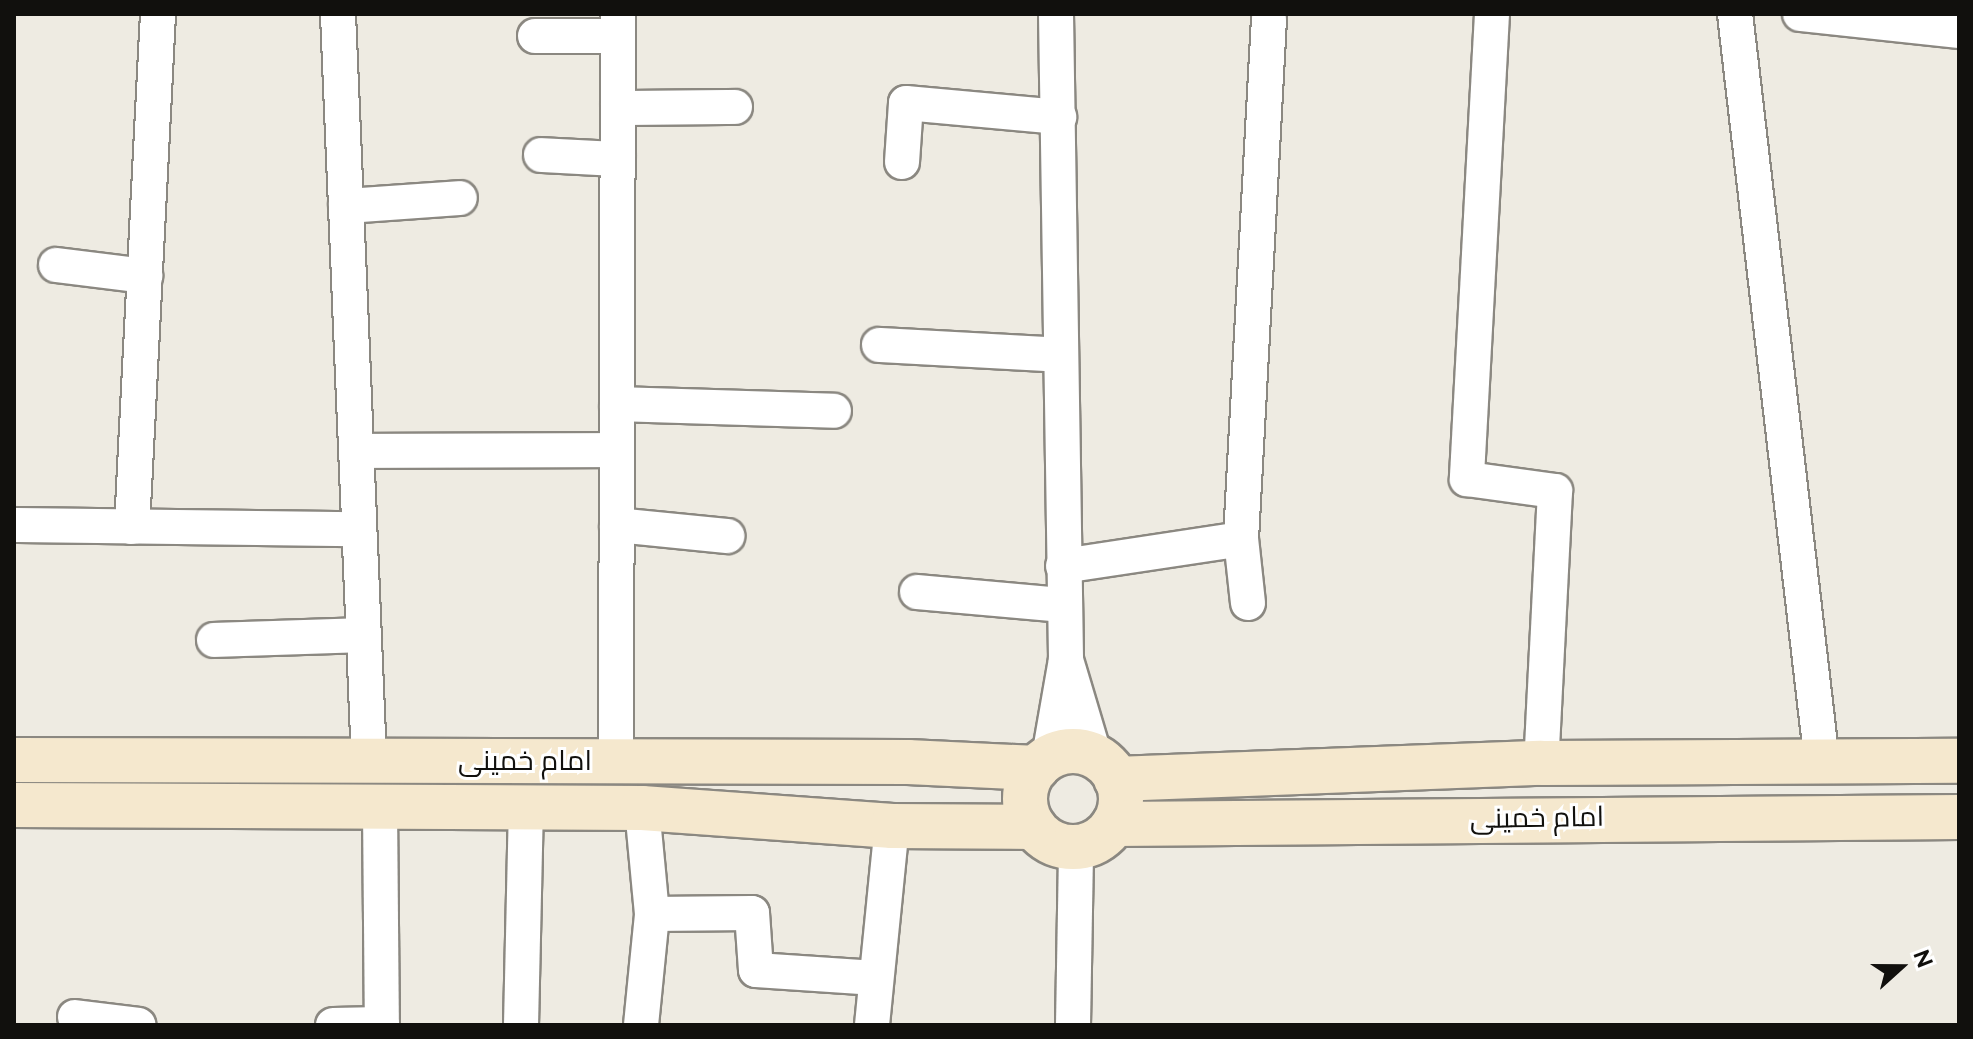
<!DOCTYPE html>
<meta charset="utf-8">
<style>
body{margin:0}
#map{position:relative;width:1973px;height:1039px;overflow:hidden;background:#eeebe2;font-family:Raleway,Cairo,sans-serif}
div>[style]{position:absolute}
.roads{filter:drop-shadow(2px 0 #8b8881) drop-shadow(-2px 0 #8b8881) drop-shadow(0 2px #8b8881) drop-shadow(0 -2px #8b8881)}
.minor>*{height:34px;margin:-17px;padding:0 17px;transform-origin:17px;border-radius:17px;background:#fff}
.secondary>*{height:44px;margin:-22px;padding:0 22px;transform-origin:22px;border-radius:22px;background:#f5e8ce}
.secondary>.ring{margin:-22px;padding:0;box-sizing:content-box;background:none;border:44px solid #f5e8ce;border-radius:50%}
span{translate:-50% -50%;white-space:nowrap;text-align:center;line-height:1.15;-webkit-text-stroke:6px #fff;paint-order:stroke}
.street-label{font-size:28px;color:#11100d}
.frame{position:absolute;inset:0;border:16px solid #11100d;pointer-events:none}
.north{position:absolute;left:1861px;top:927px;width:80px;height:80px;-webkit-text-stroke:6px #fff;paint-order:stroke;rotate:69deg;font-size:22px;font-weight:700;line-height:32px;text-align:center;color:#11100d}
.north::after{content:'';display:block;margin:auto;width:28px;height:36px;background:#11100d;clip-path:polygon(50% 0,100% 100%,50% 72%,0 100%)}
</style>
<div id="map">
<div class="roads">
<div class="minor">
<i style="left:338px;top:14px;width:747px;rotate:87.62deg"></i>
<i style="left:1056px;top:14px;width:646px;rotate:89.11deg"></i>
<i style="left:1492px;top:14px;width:466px;rotate:93.1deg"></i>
<i style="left:1467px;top:479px;width:89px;rotate:7.8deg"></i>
<i style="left:1555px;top:491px;width:272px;rotate:92.9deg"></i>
<i style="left:1735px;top:14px;width:753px;rotate:83.37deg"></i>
<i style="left:1800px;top:14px;width:160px;rotate:6.1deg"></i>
<i style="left:535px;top:36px;width:83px"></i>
<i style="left:618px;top:108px;width:117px;rotate:-0.5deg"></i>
<i style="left:541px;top:155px;width:77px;rotate:3deg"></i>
<i style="left:902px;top:162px;width:59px;rotate:-86.1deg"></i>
<i style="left:906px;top:103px;width:154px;rotate:5.2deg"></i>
<i style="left:346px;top:206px;width:114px;rotate:-4deg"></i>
<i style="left:56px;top:265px;width:90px;rotate:7deg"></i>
<i style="left:879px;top:345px;width:182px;rotate:3.1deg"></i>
<i style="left:617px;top:404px;width:217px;rotate:1.8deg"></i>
<i style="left:356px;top:451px;width:261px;rotate:-0.2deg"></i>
<i style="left:14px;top:525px;width:345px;rotate:0.7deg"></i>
<i style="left:617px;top:525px;width:111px;rotate:5.7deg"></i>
<i style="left:132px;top:527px;width:514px;rotate:-87.1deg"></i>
<i style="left:1063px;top:566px;width:180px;rotate:-8.6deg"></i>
<i style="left:917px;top:592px;width:147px;rotate:5.1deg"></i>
<i style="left:1248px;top:603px;width:64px;rotate:-96.2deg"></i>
<i style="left:1241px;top:539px;width:521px;rotate:-86.92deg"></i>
<i style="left:214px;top:640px;width:150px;rotate:-1.9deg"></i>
<i style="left:1049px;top:757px;width:98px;rotate:-80.1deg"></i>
<i style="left:1066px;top:660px;width:101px;rotate:73.4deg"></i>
<i style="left:616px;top:761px;width:747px;rotate:-89.85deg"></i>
<i style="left:380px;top:807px;width:218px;rotate:89.5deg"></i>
<i style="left:652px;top:914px;width:100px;rotate:-0.6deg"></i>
<i style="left:752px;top:913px;width:57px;rotate:86deg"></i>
<i style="left:756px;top:970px;width:120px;rotate:3.8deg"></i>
<i style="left:75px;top:1017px;width:64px;rotate:7.1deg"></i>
<i style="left:333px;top:1025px;width:49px;rotate:-1.2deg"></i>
<i style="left:521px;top:1025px;width:218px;rotate:-88.7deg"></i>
<i style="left:641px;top:1025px;width:112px;rotate:-84.3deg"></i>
<i style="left:652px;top:914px;width:106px;rotate:-95.4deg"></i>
<i style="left:872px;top:1025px;width:200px;rotate:-84.3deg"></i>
<i style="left:1073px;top:1025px;width:178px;rotate:-89deg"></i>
</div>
<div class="secondary">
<i class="ring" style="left:1025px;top:751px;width:52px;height:52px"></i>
<i style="left:14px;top:760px;width:894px;rotate:0.13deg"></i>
<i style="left:908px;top:762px;width:129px;rotate:2.7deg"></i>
<i style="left:1116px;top:779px;width:425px;rotate:-2.2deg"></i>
<i style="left:1541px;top:763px;width:418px;rotate:-0.3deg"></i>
<i style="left:14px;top:805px;width:628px;rotate:0.27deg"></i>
<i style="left:642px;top:808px;width:251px;rotate:4.1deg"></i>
<i style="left:892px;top:826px;width:142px;rotate:0.4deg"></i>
<i style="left:1114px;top:824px;width:845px;rotate:-0.47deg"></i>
</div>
</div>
<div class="street-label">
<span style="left:525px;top:761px">امام خمینی</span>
<span style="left:1537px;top:818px;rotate:-1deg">امام خمینی</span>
</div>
<div class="frame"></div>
<div class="north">N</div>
</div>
